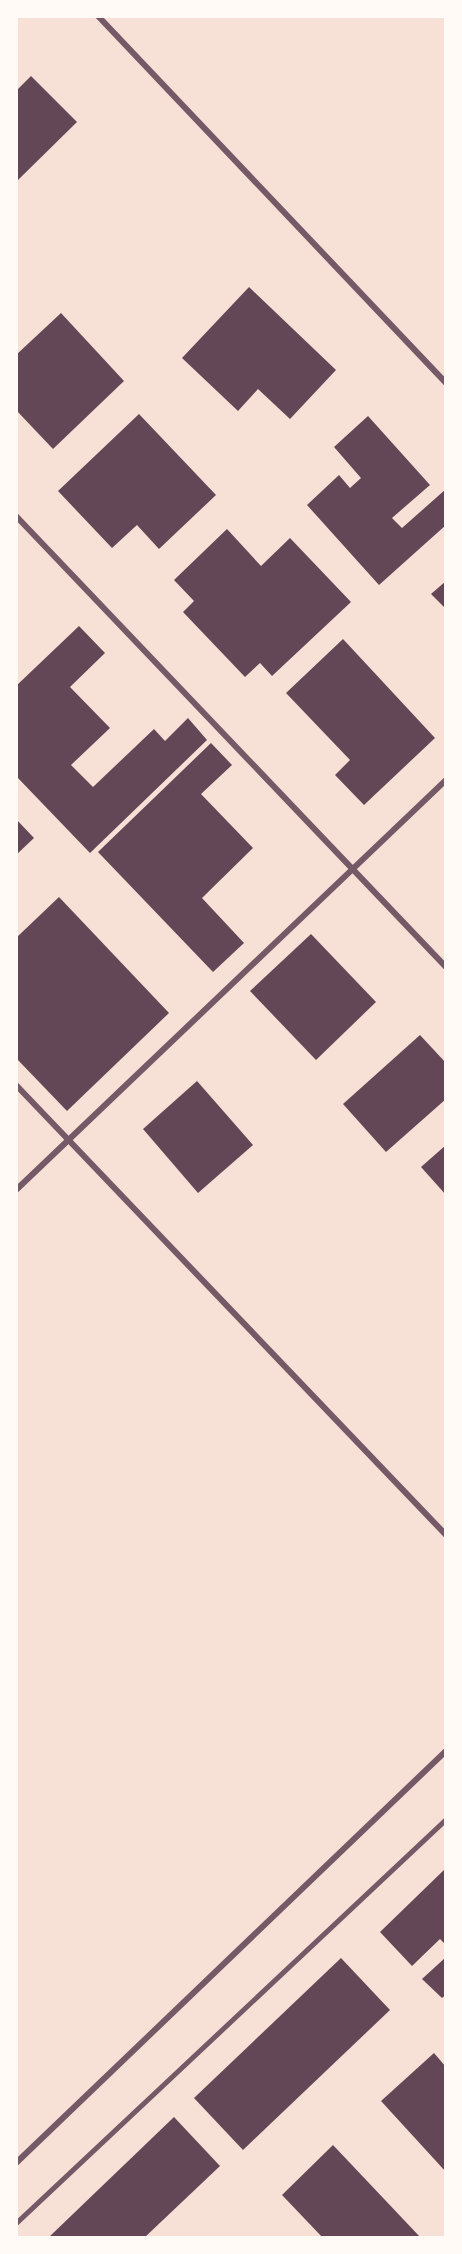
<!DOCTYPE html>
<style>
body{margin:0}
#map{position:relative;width:462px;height:2254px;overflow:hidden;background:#f7e1d7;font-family:"Nunito Sans",sans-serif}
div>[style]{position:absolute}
.building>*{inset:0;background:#644757}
.service>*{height:4.5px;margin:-2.25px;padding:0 2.25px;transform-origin:2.25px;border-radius:2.25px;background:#755966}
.minor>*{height:6px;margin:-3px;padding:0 3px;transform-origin:3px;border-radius:3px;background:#755966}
span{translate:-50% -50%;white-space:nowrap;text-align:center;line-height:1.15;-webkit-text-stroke:4.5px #fffaf5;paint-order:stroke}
.frame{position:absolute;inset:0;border:18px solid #fffaf5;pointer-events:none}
</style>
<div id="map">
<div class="building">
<i style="clip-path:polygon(31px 76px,77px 122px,18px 180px,16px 91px)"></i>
<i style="clip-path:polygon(249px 287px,336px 370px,290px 419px,258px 389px,238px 411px,182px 358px)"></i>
<i style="clip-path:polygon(61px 313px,124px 381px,53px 449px,16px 410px,16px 355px)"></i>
<i style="clip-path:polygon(139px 414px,216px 495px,159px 549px,137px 525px,112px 548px,58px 491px)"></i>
<i style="clip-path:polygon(368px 416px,430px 485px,392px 518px,402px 528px,446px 489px,446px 525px,379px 585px,307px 505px,339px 475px,350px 488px,361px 478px,334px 447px)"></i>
<i style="clip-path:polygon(227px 529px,261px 566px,290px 538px,351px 602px,272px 676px,260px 663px,245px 677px,183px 612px,194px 601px,174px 580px)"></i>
<i style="clip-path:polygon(446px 581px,446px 609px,431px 594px)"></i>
<i style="clip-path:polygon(79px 626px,105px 653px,70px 687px,110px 728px,71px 765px,93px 787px,154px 729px,165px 741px,188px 718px,207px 740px,90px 853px,16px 776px,16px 686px)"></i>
<i style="clip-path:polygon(343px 639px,435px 738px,364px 805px,335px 775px,350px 760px,286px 693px)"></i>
<i style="clip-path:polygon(211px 743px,232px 765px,201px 794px,253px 848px,202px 898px,244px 943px,213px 972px,98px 852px)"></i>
<i style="clip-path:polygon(16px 819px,34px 838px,16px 855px)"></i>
<i style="clip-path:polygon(59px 897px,169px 1013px,67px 1111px,16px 1058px,16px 938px)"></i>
<i style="clip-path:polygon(311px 934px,376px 1002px,316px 1060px,250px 991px)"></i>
<i style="clip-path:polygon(420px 1035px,446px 1063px,446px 1099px,386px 1152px,343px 1104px)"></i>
<i style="clip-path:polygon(197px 1081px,253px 1145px,198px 1193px,143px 1129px)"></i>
<i style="clip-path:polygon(446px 1145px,446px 1195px,421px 1167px)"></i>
<i style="clip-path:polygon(446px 1868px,446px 1945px,440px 1939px,412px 1966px,380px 1932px)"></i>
<i style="clip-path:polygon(446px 1957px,446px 1995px,442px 1998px,422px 1979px)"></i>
<i style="clip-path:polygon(341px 1958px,390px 2010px,243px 2150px,194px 2098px)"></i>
<i style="clip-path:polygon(434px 2053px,446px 2067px,446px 2172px,381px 2101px)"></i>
<i style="clip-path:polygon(174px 2117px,220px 2166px,144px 2238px,48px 2238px)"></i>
<i style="clip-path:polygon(333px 2145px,421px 2238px,323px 2238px,282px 2195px)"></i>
</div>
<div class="service">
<i style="left:16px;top:2223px;width:590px;rotate:-43.21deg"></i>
</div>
<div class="minor">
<i style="left:98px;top:16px;width:506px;rotate:46.52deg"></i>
<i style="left:16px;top:516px;width:623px;rotate:46.37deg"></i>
<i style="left:16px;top:1085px;width:622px;rotate:46.3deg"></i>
<i style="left:16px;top:1190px;width:594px;rotate:-43.64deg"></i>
<i style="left:16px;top:2163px;width:596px;rotate:-43.78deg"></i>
</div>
<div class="frame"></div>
</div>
